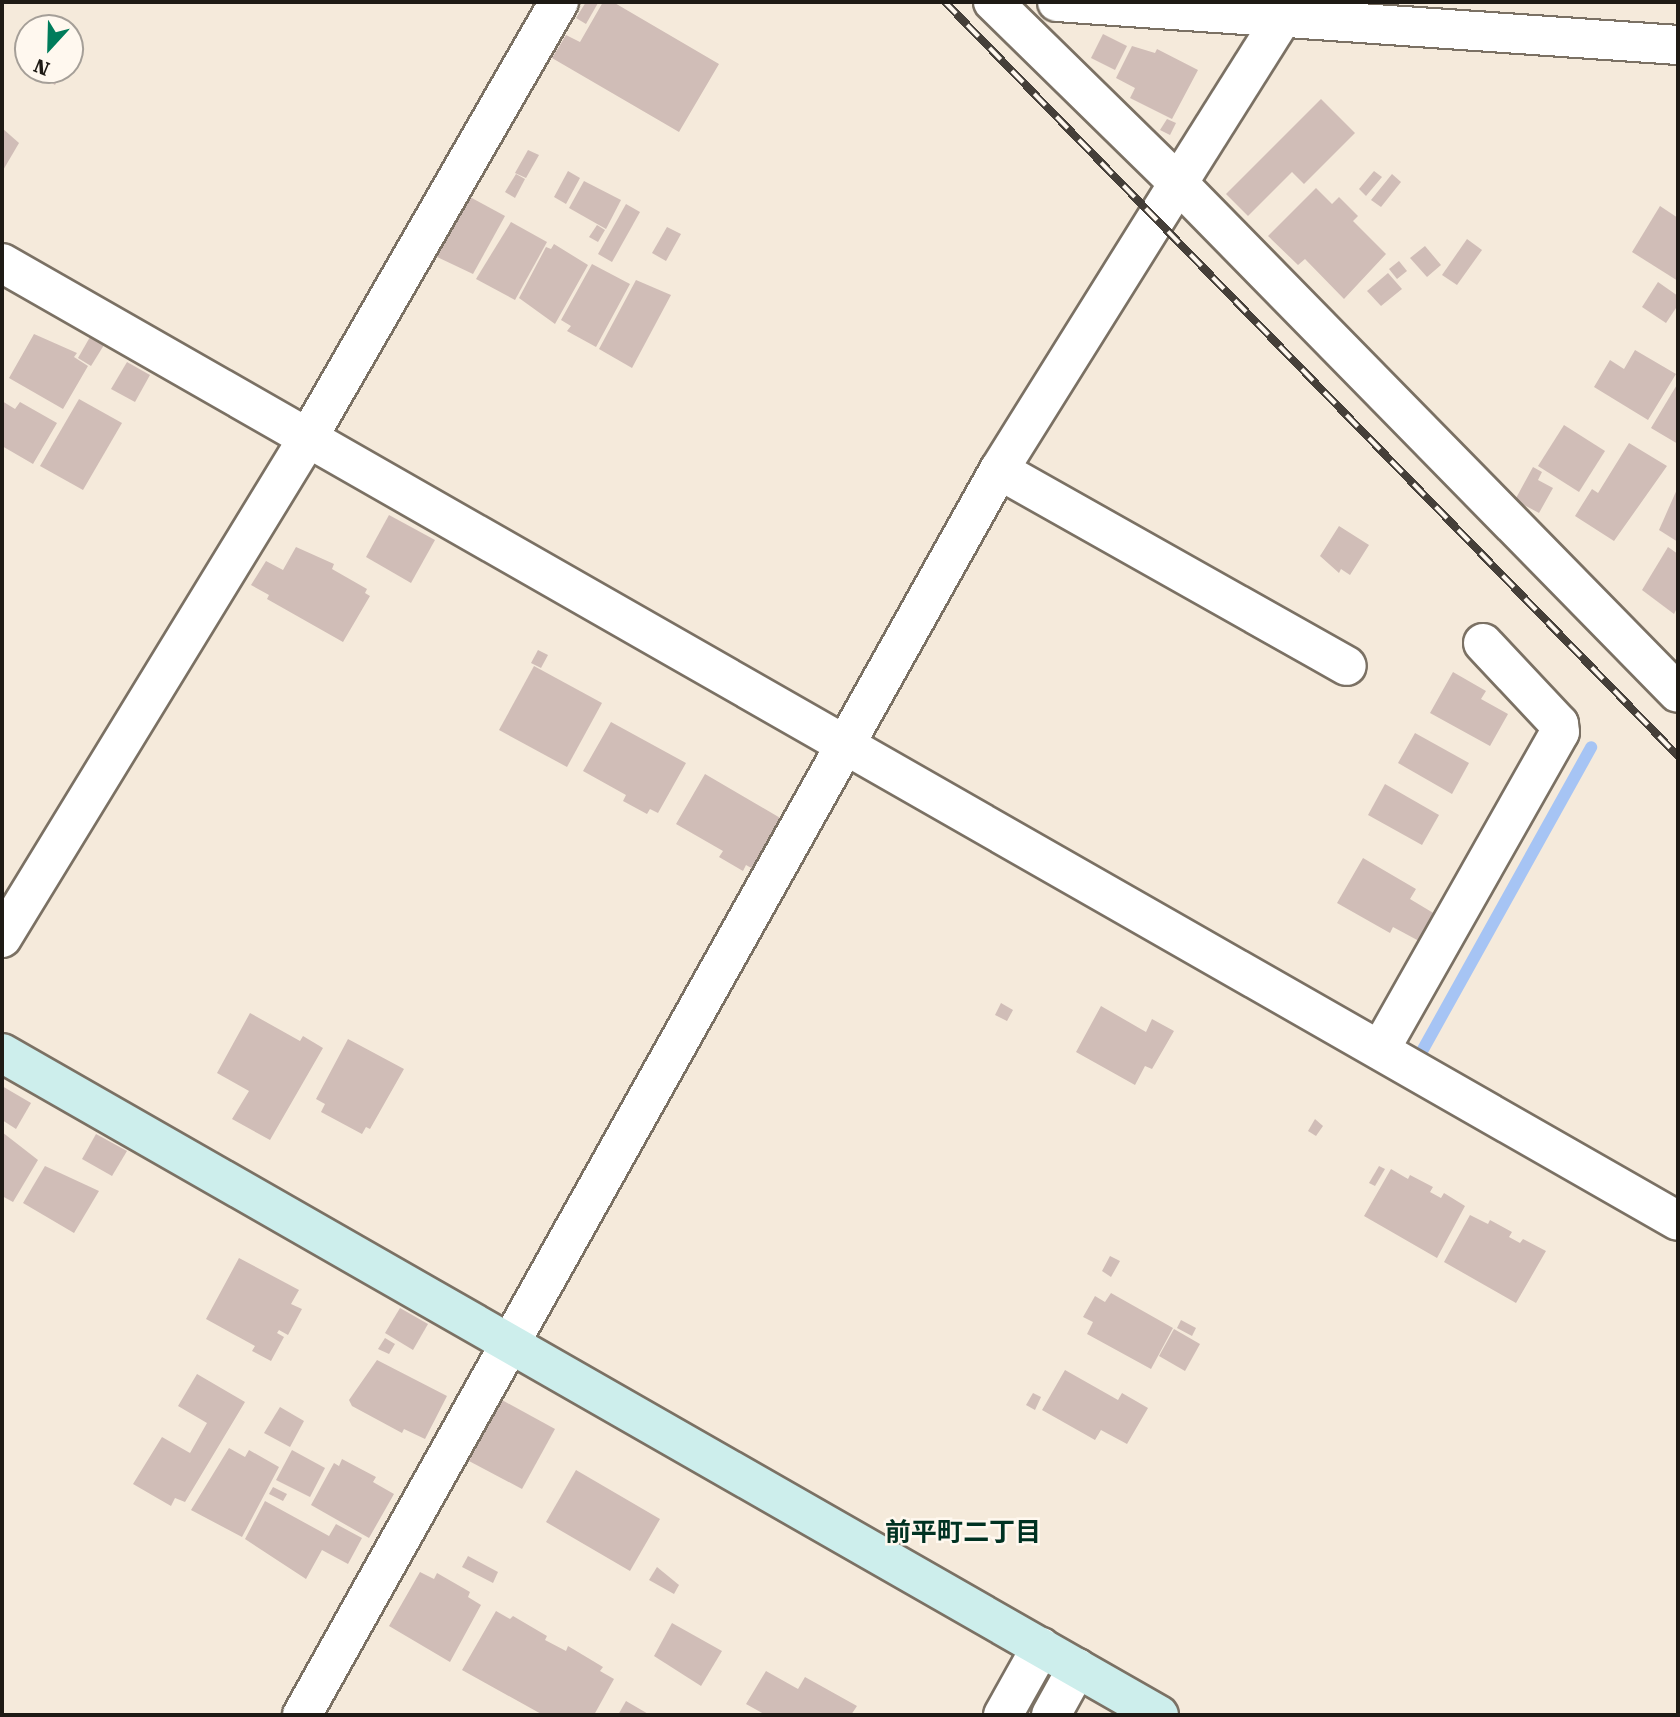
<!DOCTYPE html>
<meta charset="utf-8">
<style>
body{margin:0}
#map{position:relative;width:1680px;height:1717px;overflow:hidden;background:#f5eadb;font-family:"Roboto Serif","Noto Sans JP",serif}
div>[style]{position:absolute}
.stream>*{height:12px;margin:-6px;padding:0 6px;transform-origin:6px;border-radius:6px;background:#a6c4f4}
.building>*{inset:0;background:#d0bdb7}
.roads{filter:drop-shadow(2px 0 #7b7164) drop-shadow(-2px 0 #7b7164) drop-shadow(0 2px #7b7164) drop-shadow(0 -2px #7b7164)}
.street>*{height:38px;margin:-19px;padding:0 19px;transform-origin:19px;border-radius:19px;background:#fff}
.secondary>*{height:38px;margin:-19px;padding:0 19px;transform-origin:19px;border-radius:19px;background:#cdeeec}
.rail>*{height:8px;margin-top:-4px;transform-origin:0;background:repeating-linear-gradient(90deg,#fff8ef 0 16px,#453f39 0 32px);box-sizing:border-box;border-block:2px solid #453f39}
span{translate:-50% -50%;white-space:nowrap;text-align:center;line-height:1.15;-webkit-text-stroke:5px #fff8ef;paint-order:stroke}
.neighbourhood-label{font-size:26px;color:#003222;font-weight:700}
.frame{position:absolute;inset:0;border:4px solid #1e1a15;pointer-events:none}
.north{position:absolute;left:14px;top:14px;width:70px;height:70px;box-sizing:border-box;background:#fff8ef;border:2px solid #a59f98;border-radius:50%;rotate:202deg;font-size:19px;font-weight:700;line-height:28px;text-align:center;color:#1e1a15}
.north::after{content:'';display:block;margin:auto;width:24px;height:32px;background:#007c5b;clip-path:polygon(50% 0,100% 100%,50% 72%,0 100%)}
</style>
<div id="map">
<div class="stream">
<i style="left:1421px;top:1053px;width:350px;rotate:-60.9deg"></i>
</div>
<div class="building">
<i style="clip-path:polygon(586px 2px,598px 3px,586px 24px,576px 18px)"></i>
<i style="clip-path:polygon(603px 2px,613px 2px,719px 64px,679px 132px,552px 58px,566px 35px,580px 42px)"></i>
<i style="clip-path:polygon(1103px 34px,1127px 46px,1115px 70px,1091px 58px)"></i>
<i style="clip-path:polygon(1132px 46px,1155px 53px,1157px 49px,1198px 70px,1172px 119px,1130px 98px,1135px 88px,1116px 78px)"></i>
<i style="clip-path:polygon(44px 70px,61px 74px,55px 85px,40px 76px)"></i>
<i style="clip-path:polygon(1321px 99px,1355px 133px,1304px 184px,1292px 172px,1248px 216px,1226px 194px)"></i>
<i style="clip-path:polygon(1167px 119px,1176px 123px,1170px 135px,1160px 130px)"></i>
<i style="clip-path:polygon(2px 128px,19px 143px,2px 172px)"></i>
<i style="clip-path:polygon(528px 150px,539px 155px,526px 178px,515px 173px)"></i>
<i style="clip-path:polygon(568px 171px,580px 178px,566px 204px,554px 197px)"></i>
<i style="clip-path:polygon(1374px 171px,1382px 177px,1366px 196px,1359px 189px)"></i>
<i style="clip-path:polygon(516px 174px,525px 179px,515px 198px,505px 192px)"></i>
<i style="clip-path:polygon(1392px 174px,1401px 182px,1381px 207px,1371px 200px)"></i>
<i style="clip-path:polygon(584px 181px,621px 200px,606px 229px,569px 208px)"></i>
<i style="clip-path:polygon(1316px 188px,1332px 204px,1339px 197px,1358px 216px,1353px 221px,1386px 254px,1344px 299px,1305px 259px,1298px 265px,1268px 236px)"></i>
<i style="clip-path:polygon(470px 197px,505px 216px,473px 274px,435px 256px)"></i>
<i style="clip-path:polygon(626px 204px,640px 212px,612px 262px,598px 254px)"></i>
<i style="clip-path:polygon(1660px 206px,1678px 218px,1678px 281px,1632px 252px)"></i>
<i style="clip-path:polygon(511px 222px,547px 242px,515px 300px,476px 279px)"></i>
<i style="clip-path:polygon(597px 225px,605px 230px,598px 242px,589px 237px)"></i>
<i style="clip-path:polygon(667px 227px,681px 234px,666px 261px,652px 253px)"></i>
<i style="clip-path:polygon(1467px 239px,1482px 250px,1457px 285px,1442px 275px)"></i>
<i style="clip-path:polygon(554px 244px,588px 265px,555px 324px,519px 298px,546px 247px,551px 249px)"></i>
<i style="clip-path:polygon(1425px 246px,1441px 265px,1427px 277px,1410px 258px)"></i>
<i style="clip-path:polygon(1399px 261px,1407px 271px,1397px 279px,1389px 269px)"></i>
<i style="clip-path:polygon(592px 264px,630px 284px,596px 347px,567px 331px,571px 326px,561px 320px)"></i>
<i style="clip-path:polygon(1388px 273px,1402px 289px,1381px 306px,1367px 291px)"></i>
<i style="clip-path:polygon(636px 280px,671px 295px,632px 368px,599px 349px)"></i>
<i style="clip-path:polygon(1658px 282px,1678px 296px,1678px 305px,1666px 323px,1642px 307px)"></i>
<i style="clip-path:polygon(34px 334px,77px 353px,74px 357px,88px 366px,63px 409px,9px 378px)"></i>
<i style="clip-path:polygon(90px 337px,104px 345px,91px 366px,78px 358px)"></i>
<i style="clip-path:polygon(1635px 350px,1676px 374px,1648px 420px,1594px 387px,1610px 360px,1624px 369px)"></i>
<i style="clip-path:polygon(127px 362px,150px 375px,135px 402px,111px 389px)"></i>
<i style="clip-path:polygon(1678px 383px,1678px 444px,1651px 428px)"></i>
<i style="clip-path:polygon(79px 399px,122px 423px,83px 490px,40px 466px)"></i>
<i style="clip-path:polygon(2px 401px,15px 409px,20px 402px,57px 423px,33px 464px,2px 446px)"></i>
<i style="clip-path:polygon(1564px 425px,1605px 451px,1579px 492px,1538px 466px)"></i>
<i style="clip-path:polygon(1629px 443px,1667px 466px,1614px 541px,1575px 516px,1592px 489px,1598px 493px)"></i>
<i style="clip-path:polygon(1533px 467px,1542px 472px,1538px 480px,1553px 488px,1539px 513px,1515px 500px)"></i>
<i style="clip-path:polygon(1678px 487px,1678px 542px,1659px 530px)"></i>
<i style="clip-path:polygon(389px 515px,435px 540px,411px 583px,366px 557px)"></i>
<i style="clip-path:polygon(1339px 526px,1369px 545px,1350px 575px,1341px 569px,1339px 573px,1320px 556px)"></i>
<i style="clip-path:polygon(296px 547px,334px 564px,332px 569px,367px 589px,365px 593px,370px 596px,343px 642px,267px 599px,269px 595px,251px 585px,266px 561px,283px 570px)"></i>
<i style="clip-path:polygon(1668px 547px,1678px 554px,1678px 606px,1674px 614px,1642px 590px)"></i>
<i style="clip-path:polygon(538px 650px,548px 655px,541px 668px,531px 663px)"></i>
<i style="clip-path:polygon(534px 666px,602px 703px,567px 767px,499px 730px)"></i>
<i style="clip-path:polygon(1453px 672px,1486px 691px,1481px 699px,1508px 714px,1490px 746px,1430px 713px)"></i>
<i style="clip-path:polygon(611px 722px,686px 763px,658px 813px,650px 809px,647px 814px,623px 801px,626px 795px,583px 771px)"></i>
<i style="clip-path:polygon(1415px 733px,1469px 763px,1452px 794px,1398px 763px)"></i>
<i style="clip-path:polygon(705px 774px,782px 819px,753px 869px,746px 865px,743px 871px,719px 857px,723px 851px,676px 824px)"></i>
<i style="clip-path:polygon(1385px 784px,1439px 815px,1422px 845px,1368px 815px)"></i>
<i style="clip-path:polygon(1363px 858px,1416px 889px,1410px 899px,1435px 914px,1419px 941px,1393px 927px,1390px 933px,1337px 903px)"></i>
<i style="clip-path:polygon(1001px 1003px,1013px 1010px,1007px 1021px,995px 1015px)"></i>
<i style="clip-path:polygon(1101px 1006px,1146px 1032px,1152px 1019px,1174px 1031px,1152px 1069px,1145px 1066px,1135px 1085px,1076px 1052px)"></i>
<i style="clip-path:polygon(250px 1013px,300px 1041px,303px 1036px,323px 1048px,270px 1140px,232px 1119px,249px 1091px,217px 1073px)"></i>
<i style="clip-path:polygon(348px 1039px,404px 1069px,370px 1129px,366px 1127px,362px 1134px,321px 1112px,325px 1104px,316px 1099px)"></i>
<i style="clip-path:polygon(2px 1086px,31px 1103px,16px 1129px,2px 1120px)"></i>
<i style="clip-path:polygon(1315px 1119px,1323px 1126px,1316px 1136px,1308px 1131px)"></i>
<i style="clip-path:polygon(2px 1132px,38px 1160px,13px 1202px,2px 1196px)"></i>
<i style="clip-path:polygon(96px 1134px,127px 1151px,112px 1176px,82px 1159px)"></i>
<i style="clip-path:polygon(45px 1166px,99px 1191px,74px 1233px,23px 1203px)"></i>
<i style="clip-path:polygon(1379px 1166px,1385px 1169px,1375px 1186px,1369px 1183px)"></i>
<i style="clip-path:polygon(1391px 1169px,1408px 1179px,1410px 1175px,1433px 1187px,1430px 1192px,1441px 1198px,1444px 1193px,1465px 1206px,1437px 1258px,1364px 1216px)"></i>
<i style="clip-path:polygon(1470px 1215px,1488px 1224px,1490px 1220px,1512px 1232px,1509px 1237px,1520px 1243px,1523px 1239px,1546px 1251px,1516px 1303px,1444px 1262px)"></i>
<i style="clip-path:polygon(1110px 1256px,1120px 1261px,1111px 1277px,1102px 1271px)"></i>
<i style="clip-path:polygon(239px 1258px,299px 1290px,291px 1304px,302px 1309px,288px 1335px,279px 1330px,277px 1333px,284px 1337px,271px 1361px,252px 1351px,255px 1346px,206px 1319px)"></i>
<i style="clip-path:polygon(1111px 1293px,1173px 1328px,1151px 1369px,1087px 1334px,1093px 1322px,1083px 1317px,1095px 1296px,1105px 1302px)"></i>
<i style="clip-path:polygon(400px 1308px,428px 1324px,413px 1350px,385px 1333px)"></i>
<i style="clip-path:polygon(1181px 1320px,1196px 1328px,1192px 1336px,1177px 1328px)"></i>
<i style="clip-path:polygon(1174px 1329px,1200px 1344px,1185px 1371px,1159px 1356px)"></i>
<i style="clip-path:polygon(385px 1338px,395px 1344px,389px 1354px,378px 1349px)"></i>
<i style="clip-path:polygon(377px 1360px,447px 1396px,425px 1439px,404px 1429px,402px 1433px,352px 1406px,349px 1400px)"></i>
<i style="clip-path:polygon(1065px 1370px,1118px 1400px,1122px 1393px,1148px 1408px,1127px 1444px,1101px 1430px,1095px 1440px,1042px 1410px)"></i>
<i style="clip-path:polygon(197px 1374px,245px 1402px,185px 1502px,175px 1498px,171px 1506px,133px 1484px,162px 1437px,190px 1453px,207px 1423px,178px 1406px)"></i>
<i style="clip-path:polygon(1033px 1393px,1041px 1397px,1035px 1410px,1026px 1405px)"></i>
<i style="clip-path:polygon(502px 1400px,555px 1429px,522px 1489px,469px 1461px)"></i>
<i style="clip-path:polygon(280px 1407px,304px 1421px,290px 1447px,264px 1433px)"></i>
<i style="clip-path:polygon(229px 1448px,245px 1457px,249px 1450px,279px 1467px,242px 1537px,191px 1510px)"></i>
<i style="clip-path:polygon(292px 1450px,325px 1468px,310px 1497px,276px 1480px)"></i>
<i style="clip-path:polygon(342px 1459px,376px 1477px,373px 1482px,394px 1494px,369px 1538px,311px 1505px,334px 1463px,339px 1466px)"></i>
<i style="clip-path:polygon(576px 1470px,660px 1519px,630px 1571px,546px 1522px)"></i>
<i style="clip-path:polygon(273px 1487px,287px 1494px,283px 1501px,269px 1494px)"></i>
<i style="clip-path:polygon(265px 1501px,329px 1536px,336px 1524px,362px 1538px,348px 1564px,322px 1550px,306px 1579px,245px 1539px)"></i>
<i style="clip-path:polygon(468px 1556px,498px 1572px,493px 1583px,462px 1567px)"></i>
<i style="clip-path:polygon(657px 1567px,679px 1585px,674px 1594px,649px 1580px)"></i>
<i style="clip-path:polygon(420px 1572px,434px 1579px,437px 1573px,470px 1592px,468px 1597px,481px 1605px,450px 1662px,389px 1626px)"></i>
<i style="clip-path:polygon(496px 1611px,510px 1619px,513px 1616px,547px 1636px,545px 1640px,566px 1651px,568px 1646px,603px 1667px,600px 1671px,614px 1679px,594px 1715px,543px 1715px,462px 1670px)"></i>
<i style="clip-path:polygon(672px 1623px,722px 1651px,701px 1686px,654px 1656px)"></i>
<i style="clip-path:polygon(766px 1671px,798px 1689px,805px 1677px,857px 1706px,851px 1715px,766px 1715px,746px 1704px)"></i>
<i style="clip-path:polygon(626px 1701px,650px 1715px,618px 1715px)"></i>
</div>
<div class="roads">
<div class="street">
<i style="left:1057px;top:2px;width:622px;rotate:3.96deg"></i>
<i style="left:1284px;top:15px;width:199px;rotate:122.2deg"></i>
<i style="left:1178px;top:183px;width:714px;rotate:45.57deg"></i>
<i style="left:2px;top:263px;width:1930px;rotate:29.75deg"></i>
<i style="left:999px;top:470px;width:399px;rotate:29.4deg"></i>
<i style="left:2px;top:938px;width:588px;rotate:-58.55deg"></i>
<i style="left:309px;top:436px;width:501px;rotate:-60.06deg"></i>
<i style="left:1380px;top:1050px;width:365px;rotate:-60.5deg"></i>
<i style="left:1560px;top:732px;width:8px;rotate:-97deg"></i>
<i style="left:1559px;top:724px;width:111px;rotate:-133.2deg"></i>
<i style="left:302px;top:1715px;width:1427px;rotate:-60.76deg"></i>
<i style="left:999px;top:470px;width:338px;rotate:-58deg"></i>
<i style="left:1178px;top:183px;width:259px;rotate:-135.6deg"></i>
<i style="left:1003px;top:1715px;width:78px;rotate:-60.8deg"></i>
<i style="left:1051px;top:1715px;width:54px;rotate:-61deg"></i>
</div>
<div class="secondary">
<i style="left:2px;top:1053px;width:1333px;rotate:29.78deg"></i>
</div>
</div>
<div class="rail">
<i style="left:945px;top:2px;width:1052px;rotate:45.81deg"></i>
</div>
<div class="neighbourhood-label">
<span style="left:963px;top:1533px">前平町二丁目</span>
</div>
<div class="frame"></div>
<div class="north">N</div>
</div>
